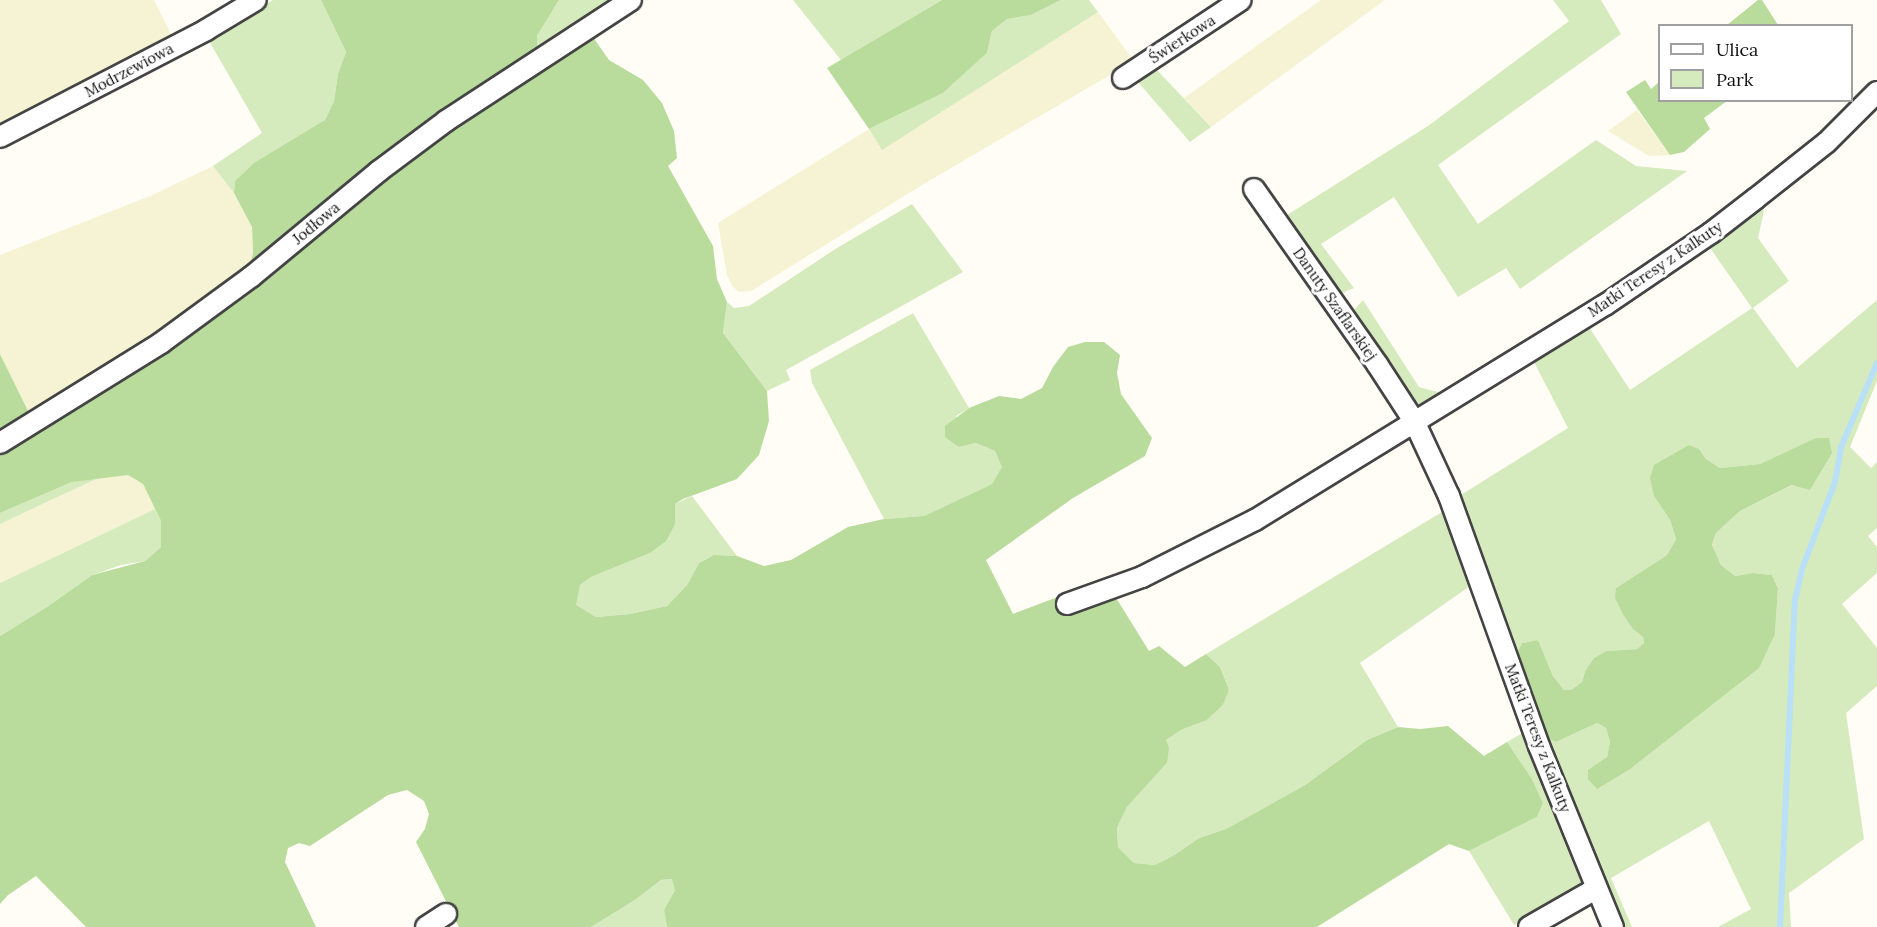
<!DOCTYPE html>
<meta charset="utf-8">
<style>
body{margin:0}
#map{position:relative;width:1877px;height:927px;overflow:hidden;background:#fffdf5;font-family:Lora,serif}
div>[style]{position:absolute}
.farmland>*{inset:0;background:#f6f3d4}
.green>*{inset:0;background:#d5ebbd}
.forest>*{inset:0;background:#b9dc9c}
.stream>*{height:6px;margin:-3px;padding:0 3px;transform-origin:3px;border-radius:3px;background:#b9e0f7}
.roads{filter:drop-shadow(2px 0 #444) drop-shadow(-2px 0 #444) drop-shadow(0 2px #444) drop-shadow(0 -2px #444)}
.minor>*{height:20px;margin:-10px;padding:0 10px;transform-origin:10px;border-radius:10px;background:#fff}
span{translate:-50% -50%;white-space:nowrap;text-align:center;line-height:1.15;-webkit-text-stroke:6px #fff;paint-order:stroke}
.street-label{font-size:15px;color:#111}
.legend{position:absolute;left:1658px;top:24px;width:195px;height:78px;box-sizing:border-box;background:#fff;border:2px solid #a0a0a0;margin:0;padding:8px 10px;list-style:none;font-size:18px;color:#111}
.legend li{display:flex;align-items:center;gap:12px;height:30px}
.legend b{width:30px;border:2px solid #a0a0a0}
</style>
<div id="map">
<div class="farmland">
<i style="clip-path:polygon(0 0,154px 0,173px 38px,0 128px)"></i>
<i style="clip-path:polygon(1321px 0,1385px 0,1211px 127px,1184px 98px)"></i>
<i style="clip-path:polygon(1098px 12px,1134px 61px,922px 185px,751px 291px,739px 292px,732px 286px,727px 275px,718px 223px,869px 129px,882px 149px)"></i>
<i style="clip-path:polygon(1637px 110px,1670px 155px,1649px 156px,1608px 131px)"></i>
<i style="clip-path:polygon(213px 166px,234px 193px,252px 227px,253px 253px,248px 275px,32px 419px,0 354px,0 255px,150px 196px)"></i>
<i style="clip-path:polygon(128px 475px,143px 484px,155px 509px,0 583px,0 524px,103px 476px)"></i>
</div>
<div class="green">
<i style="clip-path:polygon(273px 0,321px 0,346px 52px,338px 74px,334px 101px,325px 120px,235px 181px,234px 193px,213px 166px,262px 133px,208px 39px)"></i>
<i style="clip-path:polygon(559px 0,622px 0,537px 57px,537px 36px)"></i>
<i style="clip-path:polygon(793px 0,942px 0,841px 60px)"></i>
<i style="clip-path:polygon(1061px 0,1089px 0,1098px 12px,882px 150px,869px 129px,943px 93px,987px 53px,992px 31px,1007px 19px,1031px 15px)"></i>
<i style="clip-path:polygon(1553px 0,1601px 0,1621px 34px,1438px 165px,1478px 224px,1596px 140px,1636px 166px,1687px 171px,1520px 289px,1506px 268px,1458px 297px,1394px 197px,1321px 244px,1354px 288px,1340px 294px,1284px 217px,1428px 126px,1569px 21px)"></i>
<i style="clip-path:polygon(1156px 69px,1211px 127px,1190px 142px,1137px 81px)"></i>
<i style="clip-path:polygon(912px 204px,963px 272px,786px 370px,790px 380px,767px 391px,723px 333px,727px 302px,734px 308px,749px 306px,837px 248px)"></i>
<i style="clip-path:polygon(1759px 205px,1764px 211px,1758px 238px,1789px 281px,1753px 308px,1797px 368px,1877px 300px,1877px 381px,1850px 447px,1871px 468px,1877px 462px,1877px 528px,1868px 536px,1877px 547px,1877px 573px,1842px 604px,1877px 648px,1877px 686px,1846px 713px,1864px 839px,1789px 893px,1791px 927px,1718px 927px,1751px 909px,1709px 821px,1611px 878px,1632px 927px,1620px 927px,1546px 738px,1556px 742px,1597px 723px,1606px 728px,1610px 742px,1607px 757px,1588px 779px,1775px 634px,1778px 587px,1772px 575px,1753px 573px,1735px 576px,1721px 565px,1712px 546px,1716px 533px,1740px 511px,1793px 485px,1785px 453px,1760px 464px,1720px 468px,1706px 459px,1699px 449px,1654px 496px,1670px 520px,1676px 539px,1667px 555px,1616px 588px,1633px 629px,1643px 637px,1644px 643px,1637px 649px,1606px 651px,1594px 658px,1585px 671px,1582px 682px,1571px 690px,1564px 690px,1553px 676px,1538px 640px,1522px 643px,1518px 651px,1519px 669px,1456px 498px,1568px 428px,1532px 358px,1587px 324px,1630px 390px,1752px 308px,1708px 245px)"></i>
<i style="clip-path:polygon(1363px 300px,1419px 387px,1445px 394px,1427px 404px,1417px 404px,1410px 400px,1352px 313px)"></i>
<i style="clip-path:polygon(913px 313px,969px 408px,956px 416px,959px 447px,976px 443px,995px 451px,1003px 467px,992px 484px,924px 516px,884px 519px,812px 383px,810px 370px)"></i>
<i style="clip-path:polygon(103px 476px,49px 501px,0 524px,0 513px,72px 482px)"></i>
<i style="clip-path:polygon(692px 496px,737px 556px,714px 555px,699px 563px,687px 585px,667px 606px,630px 614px,596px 617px,575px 605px,580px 585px,591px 577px,650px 553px,675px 524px,675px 504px)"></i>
<i style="clip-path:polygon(155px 509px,161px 521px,161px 547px,145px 561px,121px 565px,92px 575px,47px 607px,0 636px,0 583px)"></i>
<i style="clip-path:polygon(1442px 512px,1470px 586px,1360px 663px,1398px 727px,1367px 740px,1305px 785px,1226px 829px,1199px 838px,1176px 854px,1155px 865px,1134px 863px,1118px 847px,1117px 828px,1127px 807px,1167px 763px,1166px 740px,1181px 730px,1207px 720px,1223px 705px,1229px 690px,1220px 667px,1206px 654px)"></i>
<i style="clip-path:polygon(1524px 732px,1582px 873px,1583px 886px,1514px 925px,1469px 851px,1537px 817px,1543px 803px,1532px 779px,1507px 742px)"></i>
<i style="clip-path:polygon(673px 879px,675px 890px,664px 910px,667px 927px,591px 927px,635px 900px,661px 880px)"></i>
</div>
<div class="forest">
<i style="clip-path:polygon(321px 0,559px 0,537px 36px,537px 57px,248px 275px,253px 253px,252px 227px,234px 193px,235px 181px,254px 163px,325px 120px,334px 101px,338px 74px,346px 52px)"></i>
<i style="clip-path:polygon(942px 0,1061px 0,1031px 15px,1007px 19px,992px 31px,987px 53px,943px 93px,869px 129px,827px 68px)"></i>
<i style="clip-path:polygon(1758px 0,1762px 0,1778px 25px,1727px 25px)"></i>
<i style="clip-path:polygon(590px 33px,609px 60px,643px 80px,662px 103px,674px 131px,677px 158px,668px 166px,713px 246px,717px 279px,727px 302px,723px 333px,767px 391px,769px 421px,759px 455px,737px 479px,683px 499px,675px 504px,675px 524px,666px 541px,650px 553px,591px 577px,580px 585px,576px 605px,596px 617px,630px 614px,667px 606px,687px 585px,699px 563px,714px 555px,737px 556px,764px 566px,791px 560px,848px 527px,884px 519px,924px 516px,992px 484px,1002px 467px,995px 451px,976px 443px,959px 447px,945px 437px,945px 426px,969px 408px,999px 396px,1021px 399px,1042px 388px,1053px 367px,1068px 347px,1085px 342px,1104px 342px,1120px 355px,1117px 373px,1121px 394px,1152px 438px,1145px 456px,1073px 498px,986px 560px,1013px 614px,1100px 581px,1118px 601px,1149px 651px,1159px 646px,1185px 667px,1206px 654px,1220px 667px,1229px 690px,1223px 705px,1207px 720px,1181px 730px,1166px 740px,1169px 748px,1167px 763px,1127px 807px,1117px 828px,1118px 847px,1134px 863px,1155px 865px,1176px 854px,1199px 838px,1226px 829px,1305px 785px,1367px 740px,1398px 727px,1420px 729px,1448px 726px,1484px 756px,1507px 742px,1532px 779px,1543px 803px,1537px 817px,1469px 851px,1449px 844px,1317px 927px,667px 927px,664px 910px,675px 890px,672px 879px,661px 880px,635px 900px,591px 927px,459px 927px,416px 842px,425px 829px,429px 814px,424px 801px,407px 790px,388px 795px,310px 846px,299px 843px,288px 848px,285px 862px,316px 927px,86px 927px,36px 876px,8px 895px,0 904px,0 636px,47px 607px,92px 575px,145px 561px,161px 547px,161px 521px,143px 484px,128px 475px,72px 482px,0 513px,0 448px,381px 175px)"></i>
<i style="clip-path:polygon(1645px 80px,1651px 89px,1659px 82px,1660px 100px,1727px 101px,1704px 118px,1710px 129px,1684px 152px,1670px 155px,1626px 92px)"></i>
<i style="clip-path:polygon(0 354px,32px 419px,0 438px)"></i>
<i style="clip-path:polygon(1816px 438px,1829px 438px,1832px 453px,1810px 490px,1792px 485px,1740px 511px,1716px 533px,1712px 545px,1721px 565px,1735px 576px,1753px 573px,1772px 575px,1778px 588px,1775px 634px,1759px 668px,1630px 769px,1597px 789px,1588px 779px,1588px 770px,1607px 757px,1610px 742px,1606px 728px,1597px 723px,1556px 742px,1546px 738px,1519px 669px,1518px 651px,1522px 643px,1538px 640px,1553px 676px,1564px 690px,1571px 690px,1582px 682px,1585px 671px,1594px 658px,1606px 651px,1637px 649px,1644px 643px,1643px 637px,1633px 629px,1623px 614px,1615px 598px,1616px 588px,1667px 555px,1676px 539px,1670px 520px,1654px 496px,1650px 478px,1654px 465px,1689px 445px,1699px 449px,1706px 459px,1720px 468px,1760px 464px)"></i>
</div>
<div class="stream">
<i style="left:1780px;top:927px;width:327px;rotate:-87.4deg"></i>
<i style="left:1795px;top:600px;width:32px;rotate:-77deg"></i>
<i style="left:1802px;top:569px;width:93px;rotate:-69.2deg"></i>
<i style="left:1835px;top:482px;width:36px;rotate:-80deg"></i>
<i style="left:1841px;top:447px;width:91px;rotate:-66.8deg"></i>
</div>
<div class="roads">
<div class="minor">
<i style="left:1123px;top:78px;width:141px;rotate:-33.5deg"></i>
<i style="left:0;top:137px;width:232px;rotate:-27.4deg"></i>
<i style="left:206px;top:30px;width:58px;rotate:-31deg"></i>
<i style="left:1254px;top:189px;width:214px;rotate:54.9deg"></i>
<i style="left:1377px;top:364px;width:68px;rotate:57deg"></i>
<i style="left:1414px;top:421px;width:83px;rotate:65deg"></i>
<i style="left:1449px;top:496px;width:266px;rotate:70.2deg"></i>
<i style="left:1539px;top:746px;width:196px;rotate:67.8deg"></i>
<i style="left:0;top:443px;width:190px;rotate:-31.8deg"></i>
<i style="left:161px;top:343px;width:112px;rotate:-36.3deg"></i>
<i style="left:251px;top:277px;width:166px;rotate:-39.6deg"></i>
<i style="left:379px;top:171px;width:84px;rotate:-36.7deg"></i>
<i style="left:446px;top:121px;width:221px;rotate:-33.2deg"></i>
<i style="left:1067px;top:604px;width:80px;rotate:-19.8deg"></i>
<i style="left:1142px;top:577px;width:127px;rotate:-26.8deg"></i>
<i style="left:1255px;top:520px;width:411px;rotate:-31.6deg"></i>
<i style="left:1605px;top:305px;width:128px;rotate:-34.2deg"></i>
<i style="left:1711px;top:233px;width:56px;rotate:-37.7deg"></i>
<i style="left:1755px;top:199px;width:90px;rotate:-38.3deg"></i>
<i style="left:1826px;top:143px;width:72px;rotate:-45deg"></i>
<i style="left:426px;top:927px;width:24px;rotate:-33deg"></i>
<i style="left:1529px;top:927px;width:78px;rotate:-29.8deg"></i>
</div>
</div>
<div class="street-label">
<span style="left:1182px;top:39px;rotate:-33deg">Świerkowa</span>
<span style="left:129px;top:70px;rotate:-28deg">Modrzewiowa</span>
<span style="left:316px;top:223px;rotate:-40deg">Jodłowa</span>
<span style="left:1655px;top:269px;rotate:-34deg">Matki Teresy z Kalkuty</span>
<span style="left:1335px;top:304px;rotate:55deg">Danuty Szaflarskiej</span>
<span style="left:1538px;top:738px;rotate:69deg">Matki Teresy z Kalkuty</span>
</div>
<ul class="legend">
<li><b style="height:8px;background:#fff"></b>Ulica</li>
<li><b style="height:16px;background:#d5ebbd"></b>Park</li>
</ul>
</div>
